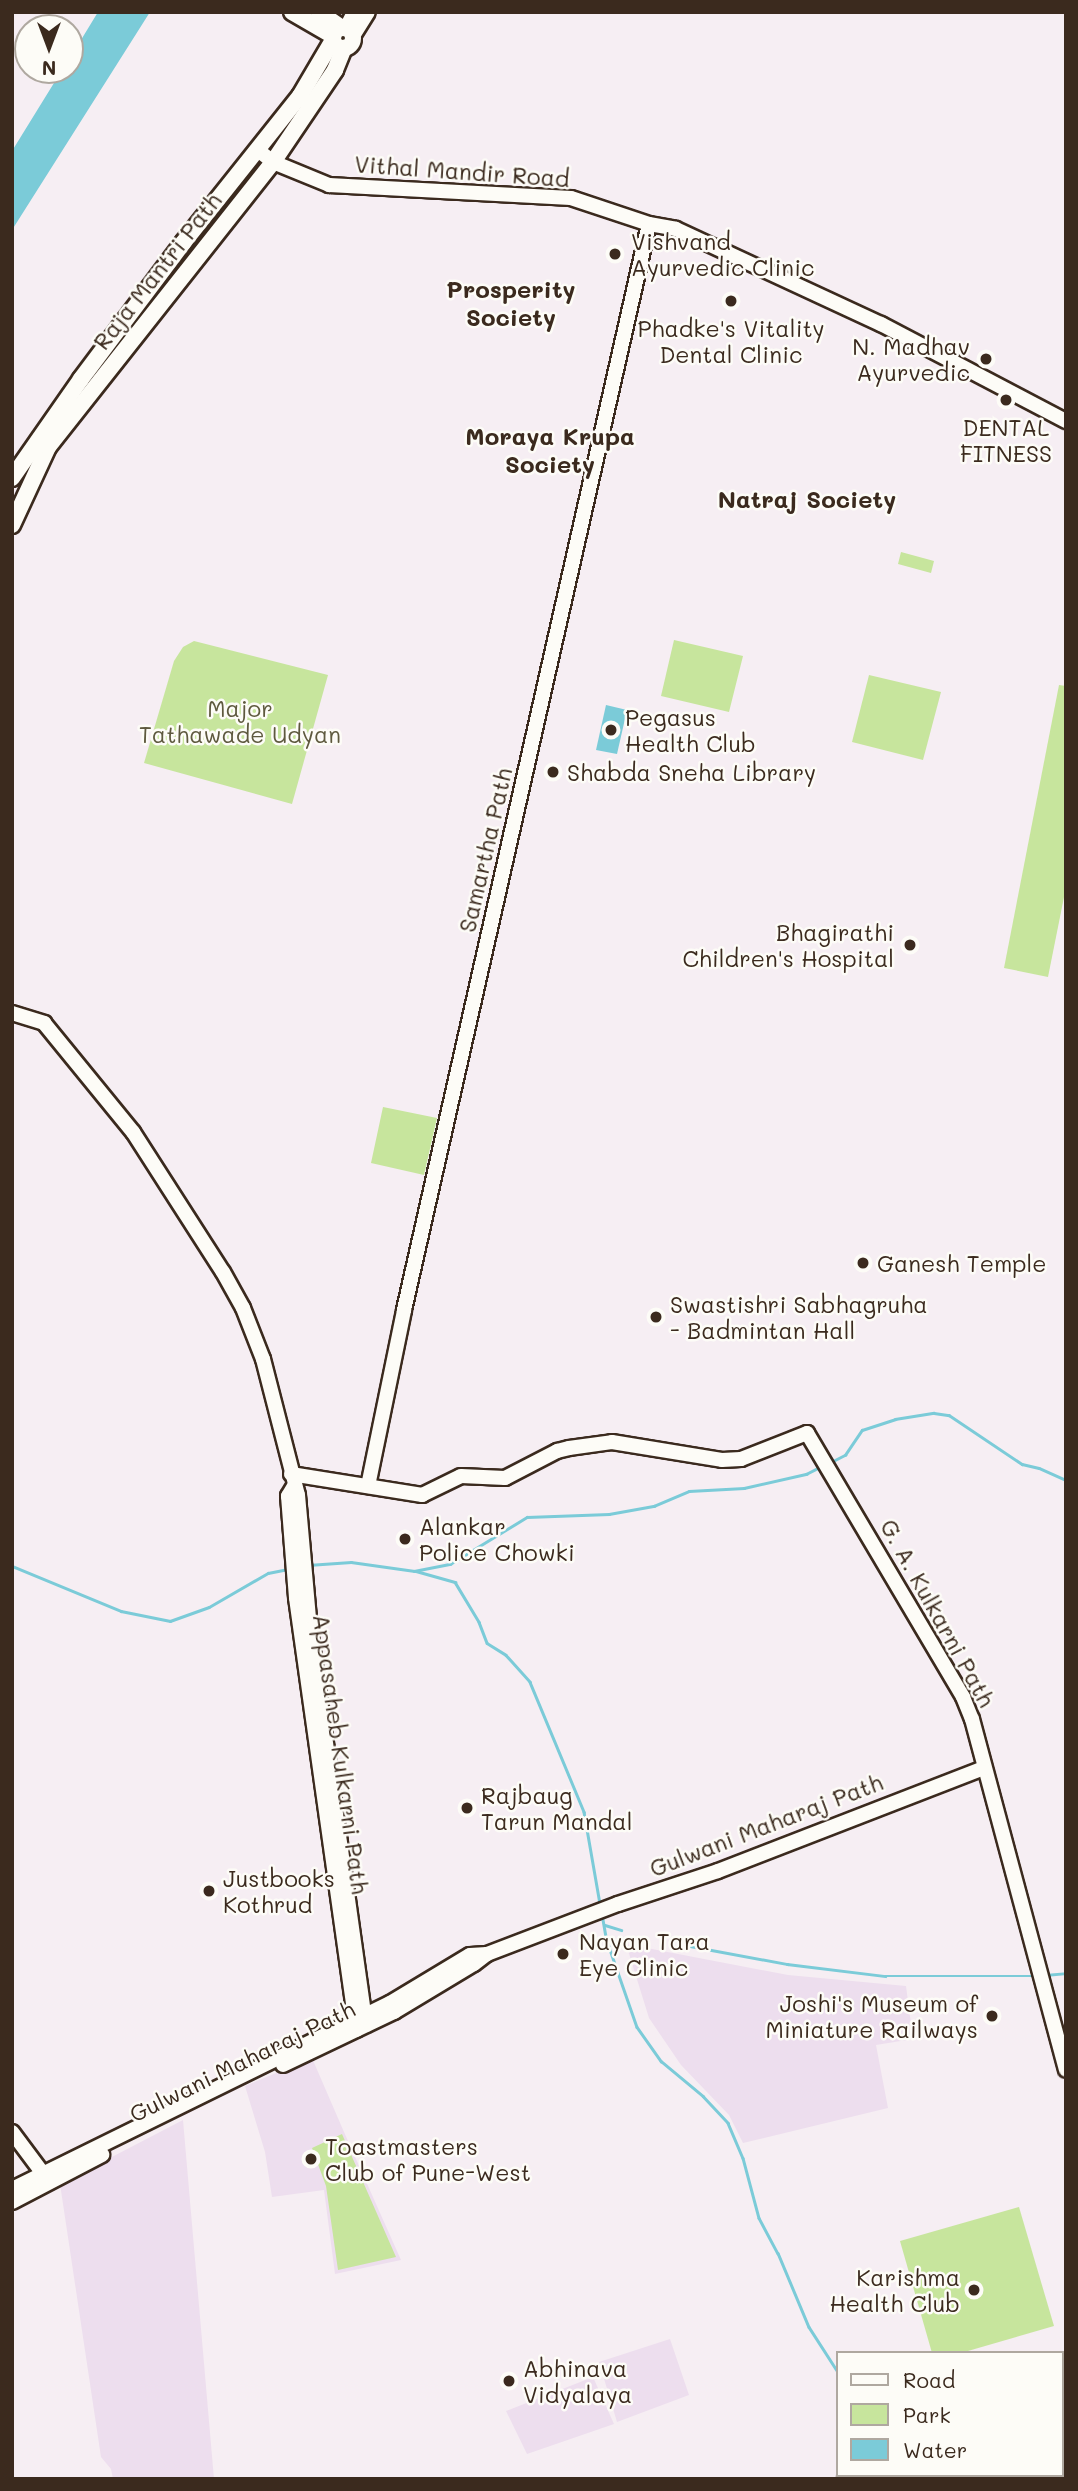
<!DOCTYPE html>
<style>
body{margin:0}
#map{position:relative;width:1078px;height:2491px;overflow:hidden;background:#f6eef3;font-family:Mali,sans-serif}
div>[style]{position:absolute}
.built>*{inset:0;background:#eddeee}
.green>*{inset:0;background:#c7e59d}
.water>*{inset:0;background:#7bcbd8}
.stream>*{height:2.5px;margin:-1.25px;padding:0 1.25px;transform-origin:1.25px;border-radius:1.25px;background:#7bcbd8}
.roads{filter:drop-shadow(2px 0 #3b2a1e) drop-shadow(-2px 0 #3b2a1e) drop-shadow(0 2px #3b2a1e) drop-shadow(0 -2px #3b2a1e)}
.tertiary>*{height:14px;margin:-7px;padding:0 7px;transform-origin:7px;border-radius:7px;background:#fdfcf7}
.secondary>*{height:16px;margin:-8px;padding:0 8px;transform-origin:8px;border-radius:8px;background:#fdfcf7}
.secondary>.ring{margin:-8px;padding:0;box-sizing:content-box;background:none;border:16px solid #fdfcf7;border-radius:50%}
.dots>*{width:19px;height:19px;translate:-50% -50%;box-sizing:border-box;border:4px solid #fdfcf7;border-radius:50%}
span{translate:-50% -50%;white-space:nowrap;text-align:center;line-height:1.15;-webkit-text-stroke:5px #fdfcf7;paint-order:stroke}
.street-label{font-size:23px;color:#3b2a1e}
.poi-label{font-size:23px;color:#3b2a1e}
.left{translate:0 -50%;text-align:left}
.right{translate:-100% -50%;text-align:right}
.park-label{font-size:23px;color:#5e593e}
.neighbourhood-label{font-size:24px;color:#3b2a1e;font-weight:700}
.frame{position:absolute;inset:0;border:14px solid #3b2a1e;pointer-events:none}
.legend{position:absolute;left:836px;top:2351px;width:228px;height:126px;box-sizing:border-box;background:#fdfcf7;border:2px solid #afa8a0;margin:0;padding:9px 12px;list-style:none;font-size:21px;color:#3b2a1e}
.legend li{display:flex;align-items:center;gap:14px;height:35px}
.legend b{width:35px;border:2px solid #afa8a0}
.north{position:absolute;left:14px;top:14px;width:70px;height:70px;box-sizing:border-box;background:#fdfcf7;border:2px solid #afa8a0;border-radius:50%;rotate:180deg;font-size:19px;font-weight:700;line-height:28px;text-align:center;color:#3b2a1e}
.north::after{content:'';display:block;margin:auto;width:24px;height:32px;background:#3b2a1e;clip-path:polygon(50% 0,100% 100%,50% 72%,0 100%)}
</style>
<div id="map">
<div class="built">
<i style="clip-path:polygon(626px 1944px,788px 1975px,906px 1986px,913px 2039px,876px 2045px,888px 2108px,743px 2143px,729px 2115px,681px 2065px,649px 2018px)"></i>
<i style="clip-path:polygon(312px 2058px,344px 2132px,401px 2260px,335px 2274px,324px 2190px,272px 2197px,265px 2152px,245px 2086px)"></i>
<i style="clip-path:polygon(183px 2120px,214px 2479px,113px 2479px,111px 2469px,101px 2457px,60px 2184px)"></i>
<i style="clip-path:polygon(670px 2339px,689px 2395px,617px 2422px,599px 2362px)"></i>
<i style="clip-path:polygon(593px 2377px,614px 2424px,527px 2454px,506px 2411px)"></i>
</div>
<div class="green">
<i style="clip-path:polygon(901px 552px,934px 561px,931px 573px,898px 564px)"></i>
<i style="clip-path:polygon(674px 640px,743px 656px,729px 712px,661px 696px)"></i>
<i style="clip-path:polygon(194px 641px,328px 675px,292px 804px,144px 763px,174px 661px,183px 647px)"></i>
<i style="clip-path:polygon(869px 675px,941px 692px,923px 760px,852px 742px)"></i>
<i style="clip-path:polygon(1059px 685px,1066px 686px,1066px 887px,1048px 977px,1004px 968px)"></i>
<i style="clip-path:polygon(383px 1107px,437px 1118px,424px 1175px,371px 1163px)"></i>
<i style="clip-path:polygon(342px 2134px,396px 2257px,338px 2270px,326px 2186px,312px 2148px)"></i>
<i style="clip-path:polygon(1019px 2207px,1054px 2326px,961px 2353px,932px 2353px,900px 2241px)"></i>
</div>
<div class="water">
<i style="clip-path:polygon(98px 12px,150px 12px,12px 230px,12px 151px,62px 70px,70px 70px,70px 58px)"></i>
<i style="clip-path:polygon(606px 705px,627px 710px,617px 754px,596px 750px)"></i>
</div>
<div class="stream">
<i style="left:831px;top:1462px;width:16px;rotate:-27deg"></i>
<i style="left:845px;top:1455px;width:30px;rotate:-56deg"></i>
<i style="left:862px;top:1430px;width:35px;rotate:-18deg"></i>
<i style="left:895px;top:1419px;width:39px;rotate:-9deg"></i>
<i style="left:934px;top:1413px;width:15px;rotate:8deg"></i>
<i style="left:949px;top:1415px;width:88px;rotate:33.9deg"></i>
<i style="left:1022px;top:1464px;width:17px;rotate:13deg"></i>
<i style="left:1039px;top:1468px;width:30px;rotate:24deg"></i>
<i style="left:308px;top:1565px;width:43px;rotate:-4deg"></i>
<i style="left:351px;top:1562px;width:64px;rotate:8.1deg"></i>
<i style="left:414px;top:1571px;width:37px;rotate:-11deg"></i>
<i style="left:450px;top:1564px;width:90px;rotate:-31.4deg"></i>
<i style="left:527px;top:1517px;width:82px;rotate:-2.1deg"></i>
<i style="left:609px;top:1514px;width:46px;rotate:-10.1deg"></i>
<i style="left:654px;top:1506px;width:38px;rotate:-23deg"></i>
<i style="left:689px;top:1491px;width:55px;rotate:-3.1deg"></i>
<i style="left:744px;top:1488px;width:64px;rotate:-12.7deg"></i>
<i style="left:806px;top:1474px;width:18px;rotate:-27deg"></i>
<i style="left:12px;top:1566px;width:118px;rotate:22.4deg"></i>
<i style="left:121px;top:1611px;width:50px;rotate:11.5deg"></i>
<i style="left:170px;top:1621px;width:41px;rotate:-19.7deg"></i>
<i style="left:209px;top:1607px;width:68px;rotate:-30deg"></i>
<i style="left:268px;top:1573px;width:20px;rotate:-11deg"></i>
<i style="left:416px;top:1571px;width:41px;rotate:15.8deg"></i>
<i style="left:455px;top:1582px;width:47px;rotate:59deg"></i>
<i style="left:479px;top:1622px;width:22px;rotate:69deg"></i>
<i style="left:487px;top:1643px;width:22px;rotate:32deg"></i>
<i style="left:506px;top:1655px;width:36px;rotate:48deg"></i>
<i style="left:530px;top:1682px;width:141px;rotate:67.4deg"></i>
<i style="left:584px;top:1812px;width:93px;rotate:80.1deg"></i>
<i style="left:602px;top:1914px;width:27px;rotate:80deg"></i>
<i style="left:607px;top:1941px;width:91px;rotate:70.8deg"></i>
<i style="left:637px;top:2027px;width:42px;rotate:54.8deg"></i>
<i style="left:661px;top:2061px;width:55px;rotate:39.8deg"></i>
<i style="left:703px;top:2096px;width:37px;rotate:47deg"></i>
<i style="left:728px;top:2123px;width:38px;rotate:67deg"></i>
<i style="left:743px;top:2158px;width:62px;rotate:75.1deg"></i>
<i style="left:759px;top:2218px;width:40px;rotate:62deg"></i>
<i style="left:778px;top:2253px;width:80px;rotate:67.3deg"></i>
<i style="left:809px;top:2327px;width:54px;rotate:57.2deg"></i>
<i style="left:605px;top:1925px;width:17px;rotate:17deg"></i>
<i style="left:690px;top:1946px;width:99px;rotate:10.5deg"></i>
<i style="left:787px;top:1964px;width:99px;rotate:7deg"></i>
<i style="left:885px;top:1976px;width:150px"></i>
<i style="left:1045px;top:1975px;width:21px;rotate:-5deg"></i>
<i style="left:907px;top:2475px;width:5px;rotate:53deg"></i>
</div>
<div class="roads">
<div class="tertiary">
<i style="left:346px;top:28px;width:18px;rotate:-63deg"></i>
<i style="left:353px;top:36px;width:28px;rotate:-58deg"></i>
<i style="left:259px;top:151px;width:18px;rotate:38deg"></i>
<i style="left:273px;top:162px;width:61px;rotate:22.3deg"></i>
<i style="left:329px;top:185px;width:242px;rotate:3.1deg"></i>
<i style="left:571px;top:198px;width:82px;rotate:18.4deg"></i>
<i style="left:649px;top:224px;width:27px;rotate:10deg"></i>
<i style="left:676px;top:229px;width:226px;rotate:24.9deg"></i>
<i style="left:881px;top:324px;width:209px;rotate:27.7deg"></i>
<i style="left:12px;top:1013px;width:34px;rotate:17deg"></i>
<i style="left:44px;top:1023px;width:141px;rotate:50.8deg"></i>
<i style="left:133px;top:1132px;width:166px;rotate:57.3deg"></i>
<i style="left:223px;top:1272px;width:41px;rotate:60.9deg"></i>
<i style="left:243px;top:1308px;width:55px;rotate:68.6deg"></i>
<i style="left:263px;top:1359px;width:140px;rotate:75.6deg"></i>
<i style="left:298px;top:1495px;width:135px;rotate:84.9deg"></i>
<i style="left:310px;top:1629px;width:400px;rotate:82deg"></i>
<i style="left:291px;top:1474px;width:133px;rotate:9.1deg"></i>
<i style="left:422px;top:1495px;width:43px;rotate:-26deg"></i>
<i style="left:461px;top:1476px;width:44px;rotate:2.6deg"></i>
<i style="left:505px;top:1478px;width:59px;rotate:-27.4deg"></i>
<i style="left:557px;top:1451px;width:12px;rotate:-14deg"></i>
<i style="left:569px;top:1448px;width:43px;rotate:-7.9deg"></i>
<i style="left:612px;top:1442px;width:111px;rotate:9.3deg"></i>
<i style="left:722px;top:1460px;width:19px;rotate:-3deg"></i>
<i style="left:741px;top:1459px;width:71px;rotate:-21.5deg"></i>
<i style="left:807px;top:1433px;width:307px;rotate:59.4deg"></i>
<i style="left:963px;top:1697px;width:24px;rotate:68deg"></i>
<i style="left:972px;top:1719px;width:363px;rotate:75deg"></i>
<i style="left:294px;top:1486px;width:12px;rotate:121deg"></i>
<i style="left:288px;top:1496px;width:102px;rotate:85.5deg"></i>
<i style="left:296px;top:1598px;width:436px;rotate:82deg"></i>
<i style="left:368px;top:1486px;width:180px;rotate:-78.4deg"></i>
<i style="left:404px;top:1310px;width:1113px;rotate:-77.29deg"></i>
<i style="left:283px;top:2065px;width:123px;rotate:-25.5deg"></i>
<i style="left:394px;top:2012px;width:93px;rotate:-31deg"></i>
<i style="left:474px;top:1964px;width:16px;rotate:-38deg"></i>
<i style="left:12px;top:2132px;width:59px;rotate:53.3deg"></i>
<i style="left:12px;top:2189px;width:421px;rotate:-26.2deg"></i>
<i style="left:390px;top:2003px;width:93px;rotate:-31deg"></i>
<i style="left:470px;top:1955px;width:17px;rotate:-3deg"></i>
<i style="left:487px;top:1954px;width:140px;rotate:-20.9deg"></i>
<i style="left:618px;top:1904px;width:105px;rotate:-18.3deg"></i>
<i style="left:718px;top:1871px;width:285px;rotate:-21.2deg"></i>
<i style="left:12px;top:2202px;width:102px;rotate:-27.6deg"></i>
<i style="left:1062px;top:2397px;width:4px"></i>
<i style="left:845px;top:2479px;width:5px;rotate:-53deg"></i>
</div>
<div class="secondary">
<i style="left:292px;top:12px;width:48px;rotate:30.3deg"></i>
<i style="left:319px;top:12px;width:28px;rotate:35deg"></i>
<i class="ring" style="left:333px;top:28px;width:4px;height:4px"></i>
<i style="left:12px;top:478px;width:121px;rotate:-55.1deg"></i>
<i style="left:81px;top:379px;width:170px;rotate:-53.1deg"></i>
<i style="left:183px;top:243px;width:188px;rotate:-51.5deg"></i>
<i style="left:300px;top:96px;width:65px;rotate:-59.5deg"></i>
<i style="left:12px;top:525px;width:86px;rotate:-65.2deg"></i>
<i style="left:48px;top:447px;width:363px;rotate:-51.7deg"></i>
<i style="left:273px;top:162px;width:111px;rotate:-56deg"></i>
<i style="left:335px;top:70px;width:24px;rotate:-68deg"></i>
</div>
</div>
<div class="dots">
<i style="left:615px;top:254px;background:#3b2a1e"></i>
<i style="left:731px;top:301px;background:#3b2a1e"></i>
<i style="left:986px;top:359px;background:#3b2a1e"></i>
<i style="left:1006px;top:400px;background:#3b2a1e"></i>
<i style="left:611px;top:730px;background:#3b2a1e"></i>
<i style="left:553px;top:772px;background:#3b2a1e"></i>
<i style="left:910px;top:945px;background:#3b2a1e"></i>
<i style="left:863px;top:1263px;background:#3b2a1e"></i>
<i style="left:656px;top:1317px;background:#3b2a1e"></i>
<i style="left:405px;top:1539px;background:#3b2a1e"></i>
<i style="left:467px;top:1808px;background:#3b2a1e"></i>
<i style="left:209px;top:1891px;background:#3b2a1e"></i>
<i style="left:563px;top:1954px;background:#3b2a1e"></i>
<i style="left:992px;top:2016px;background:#3b2a1e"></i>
<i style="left:311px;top:2159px;background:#3b2a1e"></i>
<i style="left:974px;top:2290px;background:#3b2a1e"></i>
<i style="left:509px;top:2381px;background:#3b2a1e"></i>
</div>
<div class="street-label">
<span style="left:462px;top:171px;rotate:4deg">Vithal Mandir Road</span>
<span style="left:157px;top:271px;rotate:-52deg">Raja Mantri Path</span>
<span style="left:485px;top:850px;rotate:-77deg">Samartha Path</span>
<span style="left:938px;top:1613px;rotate:61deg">G. A. Kulkarni Path</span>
<span style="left:341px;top:1754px;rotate:82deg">Appasaheb Kulkarni Path</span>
<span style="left:766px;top:1825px;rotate:-21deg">Gulwani Maharaj Path</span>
<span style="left:242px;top:2061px;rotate:-26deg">Gulwani Maharaj Path</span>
</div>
<div class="poi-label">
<span class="left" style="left:631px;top:254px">Vishvand<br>Ayurvedic Clinic</span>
<span style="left:731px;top:341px">Phadke's Vitality<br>Dental Clinic</span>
<span class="right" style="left:970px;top:359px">N. Madhav<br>Ayurvedic</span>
<span style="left:1006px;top:440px">DENTAL<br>FITNESS</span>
<span class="left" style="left:625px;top:730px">Pegasus<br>Health Club</span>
<span class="left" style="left:567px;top:772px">Shabda Sneha Library</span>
<span class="right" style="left:894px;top:945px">Bhagirathi<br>Children's Hospital</span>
<span class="left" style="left:877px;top:1263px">Ganesh Temple</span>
<span class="left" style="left:670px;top:1317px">Swastishri Sabhagruha<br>- Badmintan Hall</span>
<span class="left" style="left:419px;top:1539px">Alankar<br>Police Chowki</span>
<span class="left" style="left:481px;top:1808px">Rajbaug<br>Tarun Mandal</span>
<span class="left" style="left:223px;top:1891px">Justbooks<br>Kothrud</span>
<span class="left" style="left:579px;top:1954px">Nayan Tara<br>Eye Clinic</span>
<span class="right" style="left:978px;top:2016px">Joshi's Museum of<br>Miniature Railways</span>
<span class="left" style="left:325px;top:2159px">Toastmasters<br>Club of Pune-West</span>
<span class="right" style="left:960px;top:2290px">Karishma<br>Health Club</span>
<span class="left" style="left:523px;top:2381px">Abhinava<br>Vidyalaya</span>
</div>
<div class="park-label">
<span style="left:240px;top:721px">Major<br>Tathawade Udyan</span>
</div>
<div class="neighbourhood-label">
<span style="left:511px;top:303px">Prosperity<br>Society</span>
<span style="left:550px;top:450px">Moraya Krupa<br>Society</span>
<span style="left:807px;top:499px">Natraj Society</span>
</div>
<div class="frame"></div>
<ul class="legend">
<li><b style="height:9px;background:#fdfcf7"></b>Road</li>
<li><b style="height:19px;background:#c7e59d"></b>Park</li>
<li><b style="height:19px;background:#7bcbd8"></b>Water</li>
</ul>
<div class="north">N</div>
</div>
